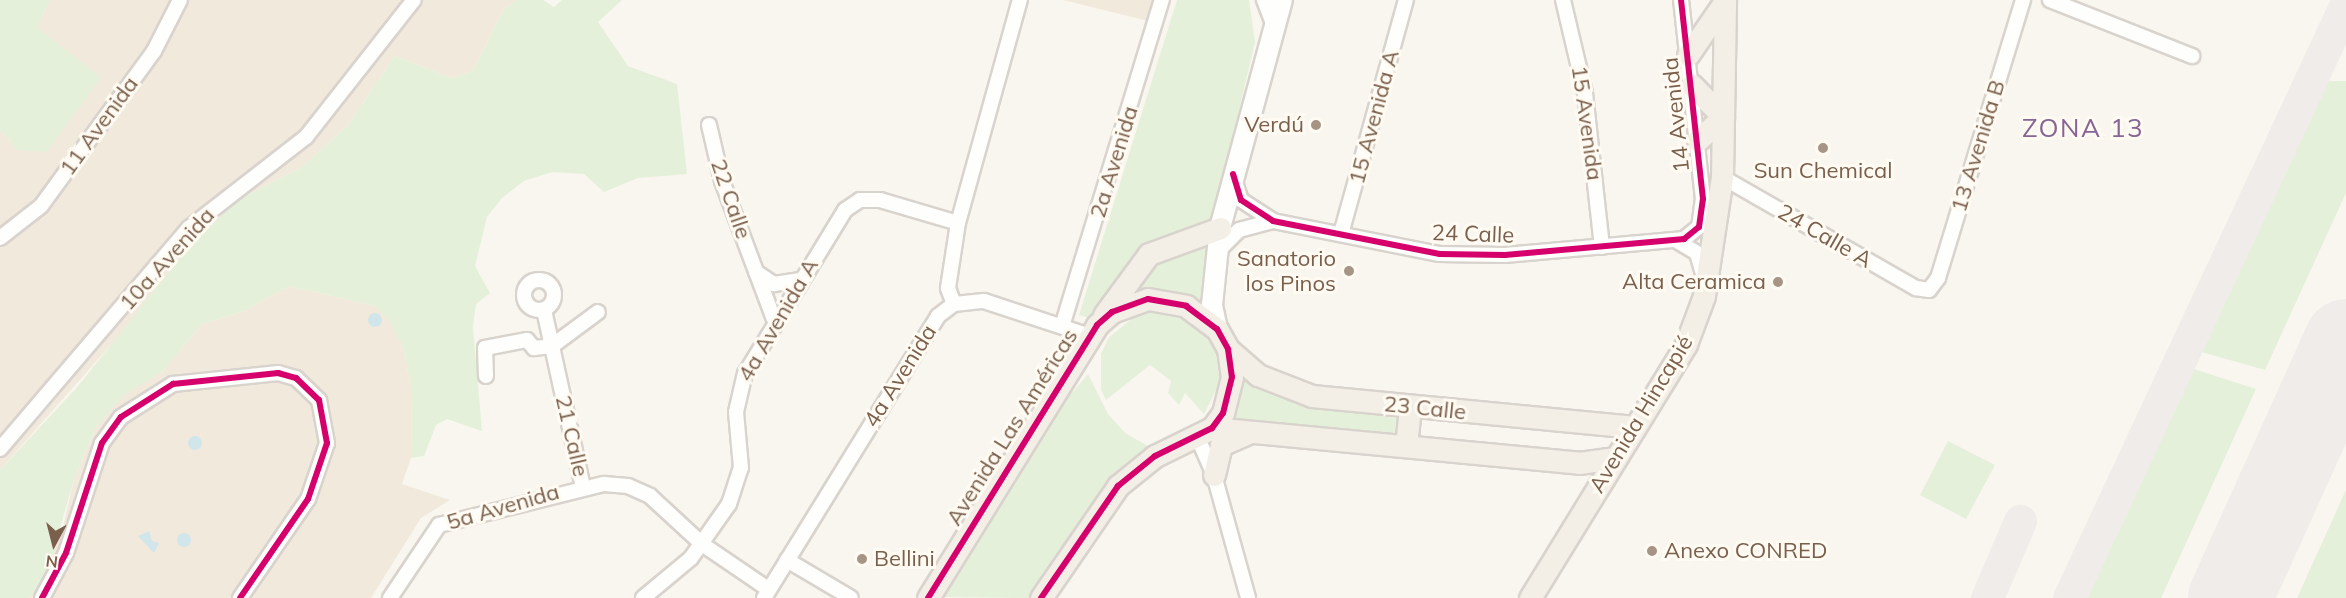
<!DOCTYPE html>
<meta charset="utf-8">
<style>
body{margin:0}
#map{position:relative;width:2346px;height:598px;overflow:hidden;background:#f9f6ef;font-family:Mulish,sans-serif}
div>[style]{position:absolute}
.residential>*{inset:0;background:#f2e9dd}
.green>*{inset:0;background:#e5f0da}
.water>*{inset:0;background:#d0e6ea}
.round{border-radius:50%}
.taxiway>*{height:33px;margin:-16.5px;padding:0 16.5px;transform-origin:16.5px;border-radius:16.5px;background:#f0ecea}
.runway>*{height:84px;margin:-42px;padding:0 42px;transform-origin:42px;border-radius:42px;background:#f0ecea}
.roads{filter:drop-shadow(2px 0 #d9d3cd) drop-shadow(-2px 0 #d9d3cd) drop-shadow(0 2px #d9d3cd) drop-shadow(0 -2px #d9d3cd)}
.street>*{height:14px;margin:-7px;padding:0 7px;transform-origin:7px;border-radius:7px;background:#fefefd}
.street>.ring{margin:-7px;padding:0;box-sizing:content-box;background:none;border:14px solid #fefefd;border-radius:50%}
.secondary>*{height:20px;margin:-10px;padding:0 10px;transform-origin:10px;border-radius:10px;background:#fefefd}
.primary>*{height:21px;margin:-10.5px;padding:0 10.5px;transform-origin:10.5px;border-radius:10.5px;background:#f3efe7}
.cycleway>*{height:6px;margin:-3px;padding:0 3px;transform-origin:3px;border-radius:3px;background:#d6006c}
.dots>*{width:16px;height:16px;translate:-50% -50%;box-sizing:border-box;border:3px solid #fffbf2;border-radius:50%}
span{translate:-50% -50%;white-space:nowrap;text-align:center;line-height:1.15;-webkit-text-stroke:6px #fffbf2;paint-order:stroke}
.street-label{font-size:22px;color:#7a5f4c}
.poi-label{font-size:22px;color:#7a5f4c}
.right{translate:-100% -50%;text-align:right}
.left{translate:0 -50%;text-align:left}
.quarter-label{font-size:26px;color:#886595;letter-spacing:1.5px}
.north{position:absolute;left:24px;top:514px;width:60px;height:60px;-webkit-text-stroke:4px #fffbf2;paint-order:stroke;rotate:187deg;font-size:16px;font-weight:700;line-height:24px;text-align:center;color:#7a5f4c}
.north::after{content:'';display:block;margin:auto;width:21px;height:27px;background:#7a5f4c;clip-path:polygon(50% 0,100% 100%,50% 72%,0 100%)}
</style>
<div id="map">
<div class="residential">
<i style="clip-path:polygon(50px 0,516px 0,503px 10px,473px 71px,451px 78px,395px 56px,348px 125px,302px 167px,241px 198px,0 470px,0 130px,18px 150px,100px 78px,37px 27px)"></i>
<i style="clip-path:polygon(1063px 0,1154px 0,1148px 21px)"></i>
<i style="clip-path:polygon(289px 286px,375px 306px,389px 319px,403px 347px,412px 390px,411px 458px,402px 484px,450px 500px,421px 518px,371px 598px,30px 598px,62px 531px,74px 479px,96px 427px,123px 395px,162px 372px,202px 324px,244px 311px)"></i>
</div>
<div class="green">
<i style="clip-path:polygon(0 0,50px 0,37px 27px,101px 78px,46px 152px,18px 150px,0 130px)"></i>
<i style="clip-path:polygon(516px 0,543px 0,554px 7px,562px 0,622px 0,598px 22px,628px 66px,677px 84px,687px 174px,638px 178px,604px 192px,584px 174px,552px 172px,524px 181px,502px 198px,487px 217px,475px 266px,490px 293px,476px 304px,473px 327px,482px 431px,447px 419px,436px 425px,424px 456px,411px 458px,412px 390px,403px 347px,389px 320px,375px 306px,289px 286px,244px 311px,202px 324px,162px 372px,123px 396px,96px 427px,74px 479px,49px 567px,30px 598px,0 598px,0 470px,78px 386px,193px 242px,241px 198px,302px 167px,348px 125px,395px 56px,451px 78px,473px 71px,503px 10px)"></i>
<i style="clip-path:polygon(1177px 0,1249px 0,1255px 42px,1212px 226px,1147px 250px,1092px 319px,1079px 315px)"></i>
<i style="clip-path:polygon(2329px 81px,2346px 81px,2346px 193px,2265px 370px,2198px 351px,2318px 89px)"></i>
<i style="clip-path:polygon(1211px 236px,1204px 307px,1169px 292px,1126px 296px,1141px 267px)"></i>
<i style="clip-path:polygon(1155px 311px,1190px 320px,1215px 346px,1220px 382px,1204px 414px,1185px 393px,1179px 405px,1168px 393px,1171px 381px,1150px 365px,1106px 400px,1101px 390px,1101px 354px,1109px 337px,1137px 315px)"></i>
<i style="clip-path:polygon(2191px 368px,2256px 389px,2161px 598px,2084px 598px)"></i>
<i style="clip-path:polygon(1240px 371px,1401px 414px,1399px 438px,1226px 421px)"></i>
<i style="clip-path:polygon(1088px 374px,1108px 414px,1125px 433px,1148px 446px,1079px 522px,1028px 598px,943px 597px,1049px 420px)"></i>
<i style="clip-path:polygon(1948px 441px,1995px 465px,1966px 519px,1920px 495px)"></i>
<i style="clip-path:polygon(2346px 490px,2346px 598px,2297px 598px)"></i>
</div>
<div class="water">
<i class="round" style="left:368px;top:313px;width:14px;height:14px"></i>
<i class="round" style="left:188px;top:436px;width:14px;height:14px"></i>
<i style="clip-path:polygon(149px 531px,152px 541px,159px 543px,154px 553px,138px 536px)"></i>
<i class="round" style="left:177px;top:533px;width:14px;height:14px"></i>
</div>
<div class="taxiway">
<i style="left:1987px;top:598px;width:84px;rotate:-66.8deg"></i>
<i style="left:2069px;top:598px;width:655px;rotate:-65deg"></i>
</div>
<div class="runway">
<i style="left:2230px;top:598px;width:282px;rotate:-65.7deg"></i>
</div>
<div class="roads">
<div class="street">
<i style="left:1264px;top:0;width:28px;rotate:69deg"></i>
<i style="left:1563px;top:0;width:96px;rotate:76.7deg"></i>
<i style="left:1585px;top:93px;width:155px;rotate:83.7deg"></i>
<i style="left:2050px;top:0;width:153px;rotate:21.5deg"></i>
<i style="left:709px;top:125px;width:57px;rotate:76.9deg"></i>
<i style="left:722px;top:181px;width:147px;rotate:69.4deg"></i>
<i style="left:1722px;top:177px;width:224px;rotate:29.8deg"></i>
<i style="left:1916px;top:288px;width:13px;rotate:9deg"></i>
<i style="left:1929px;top:290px;width:15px;rotate:-53deg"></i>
<i style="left:1938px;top:278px;width:291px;rotate:-73deg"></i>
<i style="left:1234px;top:179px;width:22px;rotate:72deg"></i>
<i style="left:1241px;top:200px;width:38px;rotate:33deg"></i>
<i style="left:1273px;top:221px;width:170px;rotate:11.2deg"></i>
<i style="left:1440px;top:254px;width:65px;rotate:0.9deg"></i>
<i style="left:1505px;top:255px;width:180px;rotate:-5.1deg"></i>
<i style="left:1684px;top:239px;width:19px;rotate:-39deg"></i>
<i style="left:1699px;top:227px;width:28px;rotate:-82deg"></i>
<i style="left:1703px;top:199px;width:200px;rotate:-96.3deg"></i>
<i style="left:1341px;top:234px;width:243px;rotate:-74.5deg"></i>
<i style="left:0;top:238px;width:52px;rotate:-38deg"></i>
<i style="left:41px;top:206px;width:192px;rotate:-53.9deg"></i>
<i style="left:154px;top:51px;width:57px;rotate:-63deg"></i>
<i style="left:1677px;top:241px;width:23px;rotate:31deg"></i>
<i style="left:1697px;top:253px;width:22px;rotate:74deg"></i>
<i style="left:1219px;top:250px;width:28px;rotate:-45deg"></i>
<i style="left:1239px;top:230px;width:35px;rotate:-15deg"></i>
<i style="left:756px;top:272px;width:22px;rotate:34deg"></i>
<i style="left:774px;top:284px;width:25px;rotate:-9deg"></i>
<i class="ring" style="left:524px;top:280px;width:16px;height:16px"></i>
<i style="left:954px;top:304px;width:17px;rotate:-111deg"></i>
<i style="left:948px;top:288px;width:66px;rotate:-81.3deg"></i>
<i style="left:958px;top:223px;width:231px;rotate:-74.5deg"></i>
<i style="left:544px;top:310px;width:181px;rotate:77.6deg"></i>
<i style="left:1063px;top:323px;width:338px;rotate:-73deg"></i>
<i style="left:486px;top:376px;width:28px;rotate:-92deg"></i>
<i style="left:485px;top:348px;width:43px;rotate:-10.8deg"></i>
<i style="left:527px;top:340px;width:11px;rotate:49deg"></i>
<i style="left:534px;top:348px;width:18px;rotate:-6deg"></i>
<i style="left:552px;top:346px;width:57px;rotate:-36.5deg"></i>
<i style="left:1197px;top:436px;width:43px;rotate:66.4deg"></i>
<i style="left:1214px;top:475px;width:128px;rotate:74.5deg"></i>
<i style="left:0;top:449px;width:291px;rotate:-49.5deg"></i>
<i style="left:189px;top:228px;width:148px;rotate:-37.9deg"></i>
<i style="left:306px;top:137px;width:174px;rotate:-51.8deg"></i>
<i style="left:787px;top:560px;width:74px;rotate:30.7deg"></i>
<i style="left:42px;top:598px;width:51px;rotate:-61.9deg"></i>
<i style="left:66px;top:553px;width:116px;rotate:-71.9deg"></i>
<i style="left:102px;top:443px;width:32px;rotate:-54deg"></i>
<i style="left:121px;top:417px;width:62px;rotate:-32.4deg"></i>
<i style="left:173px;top:384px;width:106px;rotate:-6deg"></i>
<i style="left:278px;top:373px;width:19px;rotate:16deg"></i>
<i style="left:296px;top:378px;width:32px;rotate:44deg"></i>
<i style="left:319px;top:400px;width:44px;rotate:79.5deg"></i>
<i style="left:327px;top:443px;width:59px;rotate:108.7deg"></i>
<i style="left:308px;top:499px;width:120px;rotate:124.5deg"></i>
<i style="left:390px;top:598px;width:88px;rotate:-56.1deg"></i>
<i style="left:439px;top:525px;width:170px;rotate:-14deg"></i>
<i style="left:604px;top:484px;width:24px;rotate:5deg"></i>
<i style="left:628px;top:486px;width:24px;rotate:24deg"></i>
<i style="left:650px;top:496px;width:71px;rotate:42.7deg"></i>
<i style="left:702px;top:544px;width:80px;rotate:34.3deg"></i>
<i style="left:643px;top:598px;width:62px;rotate:-39.8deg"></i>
<i style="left:691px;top:558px;width:66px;rotate:-54.9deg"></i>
<i style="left:729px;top:504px;width:38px;rotate:-72deg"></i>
<i style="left:741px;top:468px;width:56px;rotate:-95.1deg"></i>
<i style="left:736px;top:412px;width:39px;rotate:-77deg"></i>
<i style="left:745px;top:374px;width:192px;rotate:-58.6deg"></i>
<i style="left:845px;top:210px;width:18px;rotate:-34deg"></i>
<i style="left:860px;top:200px;width:20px"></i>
<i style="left:880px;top:200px;width:81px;rotate:16.4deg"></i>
<i style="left:764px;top:598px;width:331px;rotate:-58.3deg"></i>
<i style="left:938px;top:316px;width:20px;rotate:-37deg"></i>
<i style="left:954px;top:304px;width:30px;rotate:-6deg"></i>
<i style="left:984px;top:301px;width:112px;rotate:18.3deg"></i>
</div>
<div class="secondary">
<i style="left:1217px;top:329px;width:25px;rotate:-102deg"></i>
<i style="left:1212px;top:305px;width:77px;rotate:-84.1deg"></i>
<i style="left:1220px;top:228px;width:236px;rotate:-74.8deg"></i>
</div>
<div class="primary">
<i style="left:1688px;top:55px;width:65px;rotate:-55.6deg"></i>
<i style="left:1692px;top:85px;width:45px;rotate:45.9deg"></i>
<i style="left:1698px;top:140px;width:34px;rotate:-43deg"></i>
<i style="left:1104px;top:315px;width:76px;rotate:-53.6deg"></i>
<i style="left:1149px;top:254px;width:76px;rotate:-20.1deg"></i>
<i style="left:1228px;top:349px;width:40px;rotate:41deg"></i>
<i style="left:1258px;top:375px;width:58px;rotate:21.3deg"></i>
<i style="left:1312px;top:396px;width:324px;rotate:5.5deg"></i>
<i style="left:1212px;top:428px;width:369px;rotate:5.4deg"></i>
<i style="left:1579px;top:463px;width:37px;rotate:-8deg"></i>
<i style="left:1406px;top:446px;width:39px;rotate:-84deg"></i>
<i style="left:1214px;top:475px;width:31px;rotate:-77deg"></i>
<i style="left:1221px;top:445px;width:30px;rotate:-24deg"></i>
<i style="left:928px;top:598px;width:321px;rotate:-58.2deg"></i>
<i style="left:1097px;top:325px;width:20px;rotate:-41deg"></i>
<i style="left:1112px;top:312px;width:38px;rotate:-20deg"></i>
<i style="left:1148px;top:299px;width:39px;rotate:10deg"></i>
<i style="left:1186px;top:306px;width:39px;rotate:37deg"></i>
<i style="left:1217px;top:329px;width:23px;rotate:61deg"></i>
<i style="left:1228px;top:349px;width:28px;rotate:82deg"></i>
<i style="left:1232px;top:377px;width:37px;rotate:104deg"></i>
<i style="left:1223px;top:413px;width:19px;rotate:126deg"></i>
<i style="left:1212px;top:428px;width:64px;rotate:153.8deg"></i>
<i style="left:1155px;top:456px;width:48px;rotate:141deg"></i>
<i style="left:1118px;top:486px;width:136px;rotate:124.5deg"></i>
<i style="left:1530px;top:598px;width:298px;rotate:-58.4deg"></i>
<i style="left:1686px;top:344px;width:51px;rotate:-69.4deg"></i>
<i style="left:1704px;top:296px;width:120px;rotate:-81.4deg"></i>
<i style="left:1722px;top:177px;width:177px;rotate:-89deg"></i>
</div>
</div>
<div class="cycleway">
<i style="left:1233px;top:174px;width:27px;rotate:73deg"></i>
<i style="left:1241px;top:200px;width:38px;rotate:33deg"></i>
<i style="left:1273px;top:221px;width:170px;rotate:11.2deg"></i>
<i style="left:1440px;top:254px;width:65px;rotate:0.9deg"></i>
<i style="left:1505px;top:255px;width:180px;rotate:-5.1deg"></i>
<i style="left:1684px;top:239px;width:19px;rotate:-39deg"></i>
<i style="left:1699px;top:227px;width:28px;rotate:-82deg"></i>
<i style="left:1703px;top:199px;width:200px;rotate:-96.3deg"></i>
<i style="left:42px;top:598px;width:51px;rotate:-61.9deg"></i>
<i style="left:66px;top:553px;width:116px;rotate:-71.9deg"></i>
<i style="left:102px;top:443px;width:32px;rotate:-54deg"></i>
<i style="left:121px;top:417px;width:62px;rotate:-32.4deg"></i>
<i style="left:173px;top:384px;width:106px;rotate:-6deg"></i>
<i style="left:278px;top:373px;width:19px;rotate:16deg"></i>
<i style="left:296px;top:378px;width:32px;rotate:44deg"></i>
<i style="left:319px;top:400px;width:44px;rotate:79.5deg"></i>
<i style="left:327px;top:443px;width:59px;rotate:108.7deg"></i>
<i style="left:308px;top:499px;width:120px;rotate:124.5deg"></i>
<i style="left:928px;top:598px;width:321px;rotate:-58.2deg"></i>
<i style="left:1097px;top:325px;width:20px;rotate:-41deg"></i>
<i style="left:1112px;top:312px;width:38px;rotate:-20deg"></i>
<i style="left:1148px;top:299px;width:39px;rotate:10deg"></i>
<i style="left:1186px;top:306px;width:39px;rotate:37deg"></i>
<i style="left:1217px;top:329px;width:23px;rotate:61deg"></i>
<i style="left:1228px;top:349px;width:28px;rotate:82deg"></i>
<i style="left:1232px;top:377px;width:37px;rotate:104deg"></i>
<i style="left:1223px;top:413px;width:19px;rotate:126deg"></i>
<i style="left:1212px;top:428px;width:64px;rotate:153.8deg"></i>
<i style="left:1155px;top:456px;width:48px;rotate:141deg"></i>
<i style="left:1118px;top:486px;width:136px;rotate:124.5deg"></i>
</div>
<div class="dots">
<i style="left:1316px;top:125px;background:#a69485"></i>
<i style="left:1823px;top:148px;background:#a69485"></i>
<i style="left:1349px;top:271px;background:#a69485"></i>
<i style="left:1778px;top:282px;background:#a69485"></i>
<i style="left:1652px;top:551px;background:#a69485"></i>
<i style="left:862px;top:559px;background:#a69485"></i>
</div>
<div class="street-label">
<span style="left:1676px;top:115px;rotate:-96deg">14 Avenida</span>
<span style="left:1374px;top:117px;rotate:-75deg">15 Avenida A</span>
<span style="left:1587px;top:123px;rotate:82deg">15 Avenida</span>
<span style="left:99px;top:126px;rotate:-54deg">11 Avenida</span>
<span style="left:1978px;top:146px;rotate:-73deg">13 Avenida B</span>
<span style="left:1114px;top:162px;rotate:-73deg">2a Avenida</span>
<span style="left:731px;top:199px;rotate:71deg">22 Calle</span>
<span style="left:1473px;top:234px;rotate:2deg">24 Calle</span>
<span style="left:1825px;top:236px;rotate:30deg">24 Calle A</span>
<span style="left:167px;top:259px;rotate:-48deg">10a Avenida</span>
<span style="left:778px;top:320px;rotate:-60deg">4a Avenida A</span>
<span style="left:900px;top:376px;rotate:-58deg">4a Avenida</span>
<span style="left:1425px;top:408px;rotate:6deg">23 Calle</span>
<span style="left:1641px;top:414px;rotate:-59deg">Avenida Hincapié</span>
<span style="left:1012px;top:427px;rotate:-58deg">Avenida Las Américas</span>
<span style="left:572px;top:436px;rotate:77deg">21 Calle</span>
<span style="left:503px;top:507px;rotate:-16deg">5a Avenida</span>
</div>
<div class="poi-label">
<span class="right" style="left:1304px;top:125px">Verdú</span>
<span style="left:1823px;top:171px">Sun Chemical</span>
<span class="right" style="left:1336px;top:271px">Sanatorio<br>los Pinos</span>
<span class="right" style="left:1766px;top:282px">Alta Ceramica</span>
<span class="left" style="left:1664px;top:551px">Anexo CONRED</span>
<span class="left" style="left:874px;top:559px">Bellini</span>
</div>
<div class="quarter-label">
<span style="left:2083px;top:128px">ZONA 13</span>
</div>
<div class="north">N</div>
</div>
